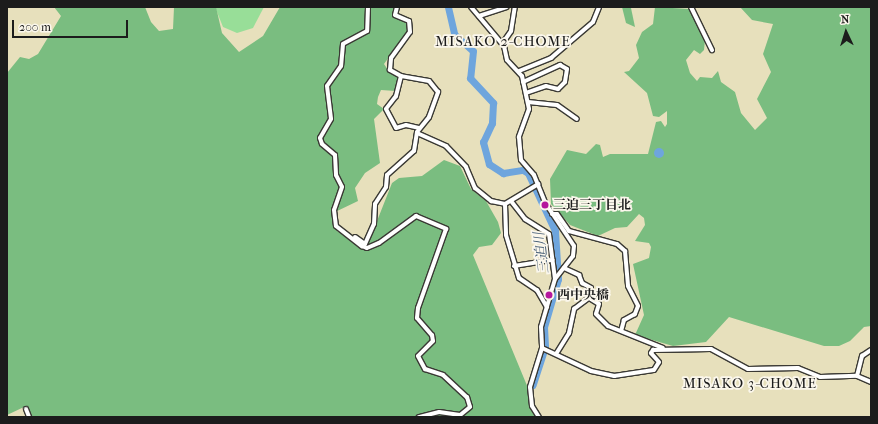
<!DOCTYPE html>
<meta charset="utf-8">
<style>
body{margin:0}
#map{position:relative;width:878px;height:424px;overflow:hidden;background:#e7e0bc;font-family:"IM FELL French Canon","Noto Serif JP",serif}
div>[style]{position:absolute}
.green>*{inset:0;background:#98de98}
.forest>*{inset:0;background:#7abd80}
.water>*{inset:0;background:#6ea5dd}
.round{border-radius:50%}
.river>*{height:7px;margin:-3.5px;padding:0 3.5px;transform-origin:3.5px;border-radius:3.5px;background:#6ea5dd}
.roads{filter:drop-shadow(1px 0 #3a3934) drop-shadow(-1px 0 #3a3934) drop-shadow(0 1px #3a3934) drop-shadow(0 -1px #3a3934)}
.minor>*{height:4px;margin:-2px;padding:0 2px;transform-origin:2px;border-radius:2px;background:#fff}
.dots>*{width:11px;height:11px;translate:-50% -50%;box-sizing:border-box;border:2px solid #fbf7ec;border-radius:50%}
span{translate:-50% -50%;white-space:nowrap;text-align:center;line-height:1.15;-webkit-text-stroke:3.5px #fbf7ec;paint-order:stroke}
.poi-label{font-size:13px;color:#1c1c1c;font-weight:700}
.left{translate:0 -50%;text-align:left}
.neighbourhood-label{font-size:14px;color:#1c1c1c;letter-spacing:1px}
.water-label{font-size:14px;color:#415a73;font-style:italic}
.frame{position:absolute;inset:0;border:8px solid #1c1c1c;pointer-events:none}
.north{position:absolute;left:826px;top:12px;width:40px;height:40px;-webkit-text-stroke:3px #fbf7ec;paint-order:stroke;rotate:356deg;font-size:11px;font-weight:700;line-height:16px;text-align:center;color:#1c1c1c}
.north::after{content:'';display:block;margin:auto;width:14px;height:18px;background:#1c1c1c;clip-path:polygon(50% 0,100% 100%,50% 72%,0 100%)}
.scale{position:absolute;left:12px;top:20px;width:116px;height:18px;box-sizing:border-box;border:2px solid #1c1c1c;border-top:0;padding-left:5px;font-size:12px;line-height:14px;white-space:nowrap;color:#1c1c1c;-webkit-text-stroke:3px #fbf7ec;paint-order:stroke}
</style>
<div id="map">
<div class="green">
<i style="clip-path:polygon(215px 7px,264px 7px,253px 28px,237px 33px,223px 27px)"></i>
</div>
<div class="forest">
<i style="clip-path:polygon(54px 7px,145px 7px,151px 22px,159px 31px,173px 29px,174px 7px,216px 7px,222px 33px,239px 52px,263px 36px,280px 7px,395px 7px,395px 17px,408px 24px,409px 29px,384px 64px,390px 73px,400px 78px,396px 91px,381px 90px,378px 97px,377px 104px,384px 109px,374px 119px,380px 163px,365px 173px,355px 188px,358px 201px,333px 213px,332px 221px,337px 231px,366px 249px,392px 183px,399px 178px,422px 176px,444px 160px,460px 166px,471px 189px,486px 201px,498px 222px,501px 233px,492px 245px,479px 247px,473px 255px,540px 417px,33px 417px,24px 407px,7px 415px,7px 73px,20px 57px,29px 59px,38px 54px,61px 16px)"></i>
<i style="clip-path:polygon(622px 7px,631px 8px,635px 27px,626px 23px)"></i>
<i style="clip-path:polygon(655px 7px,690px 9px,705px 40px,704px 50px,700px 54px,694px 50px,686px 60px,690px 73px,697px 81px,700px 77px,712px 78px,718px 71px,721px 82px,735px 92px,741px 113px,755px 130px,767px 118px,757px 99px,771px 72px,763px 54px,773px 24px,752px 20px,740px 7px,871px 7px,871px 326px,864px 327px,850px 341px,839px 346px,824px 346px,729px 317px,706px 342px,673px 346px,635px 335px,644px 315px,633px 264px,649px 258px,651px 247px,649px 243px,635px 241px,645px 225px,644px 218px,639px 214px,627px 227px,615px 228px,598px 236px,570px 225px,551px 204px,550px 179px,567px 150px,586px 154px,596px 144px,600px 145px,603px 157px,610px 154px,648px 154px,656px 122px,661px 121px,665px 127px,667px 124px,667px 111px,659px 117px,653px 116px,647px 93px,624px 72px,629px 71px,639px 58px,636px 45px,642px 32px,653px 24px)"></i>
</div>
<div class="water">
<i class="round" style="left:654px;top:148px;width:10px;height:10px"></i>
</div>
<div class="river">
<i style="left:448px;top:7px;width:28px;rotate:77deg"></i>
<i style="left:454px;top:34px;width:25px;rotate:42deg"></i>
<i style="left:473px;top:51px;width:27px;rotate:96deg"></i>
<i style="left:470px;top:78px;width:34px;rotate:47deg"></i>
<i style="left:493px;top:103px;width:20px;rotate:93deg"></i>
<i style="left:492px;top:123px;width:21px;rotate:115deg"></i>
<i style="left:483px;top:142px;width:23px;rotate:75deg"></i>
<i style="left:489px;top:164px;width:17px;rotate:33deg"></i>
<i style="left:503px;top:173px;width:20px;rotate:-9deg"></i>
<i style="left:523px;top:170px;width:6px;rotate:31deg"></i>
<i style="left:528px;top:173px;width:64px;rotate:65deg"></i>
<i style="left:555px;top:231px;width:48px;rotate:86.4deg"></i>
<i style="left:558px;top:279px;width:50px;rotate:106.3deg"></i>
<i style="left:544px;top:327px;width:20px;rotate:87deg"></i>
<i style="left:545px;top:347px;width:40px;rotate:108deg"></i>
</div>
<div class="roads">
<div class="minor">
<i style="left:368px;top:7px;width:24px;rotate:92deg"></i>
<i style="left:367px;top:31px;width:27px;rotate:152deg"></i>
<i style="left:343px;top:44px;width:22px;rotate:95deg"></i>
<i style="left:341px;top:66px;width:24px;rotate:125deg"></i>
<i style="left:327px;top:86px;width:33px;rotate:83deg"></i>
<i style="left:331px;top:119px;width:22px;rotate:120deg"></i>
<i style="left:320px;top:138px;width:6px;rotate:72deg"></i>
<i style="left:322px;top:144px;width:17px;rotate:40deg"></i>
<i style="left:335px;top:155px;width:20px;rotate:87deg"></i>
<i style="left:336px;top:175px;width:13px;rotate:63deg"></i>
<i style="left:342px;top:187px;width:24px;rotate:109deg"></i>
<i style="left:334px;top:210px;width:16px;rotate:83deg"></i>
<i style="left:336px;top:226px;width:33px;rotate:38deg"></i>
<i style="left:362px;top:246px;width:5px;rotate:22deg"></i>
<i style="left:367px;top:248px;width:13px;rotate:-23deg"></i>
<i style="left:379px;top:243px;width:46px;rotate:-36.1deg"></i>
<i style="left:416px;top:216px;width:33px;rotate:23deg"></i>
<i style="left:446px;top:229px;width:84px;rotate:109.5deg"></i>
<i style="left:418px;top:308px;width:10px;rotate:96deg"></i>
<i style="left:417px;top:318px;width:23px;rotate:49deg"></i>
<i style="left:432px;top:335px;width:6px;rotate:81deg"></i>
<i style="left:433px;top:341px;width:21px;rotate:135deg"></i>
<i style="left:418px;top:356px;width:15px;rotate:62deg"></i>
<i style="left:425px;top:369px;width:19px;rotate:18deg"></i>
<i style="left:443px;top:375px;width:33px;rotate:43deg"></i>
<i style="left:467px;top:397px;width:10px;rotate:73deg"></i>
<i style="left:470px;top:407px;width:13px;rotate:141deg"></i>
<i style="left:460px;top:415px;width:21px;rotate:-172deg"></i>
<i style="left:439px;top:412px;width:21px;rotate:166deg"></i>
<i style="left:471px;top:7px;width:51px;rotate:49.8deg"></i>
<i style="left:504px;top:46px;width:14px;rotate:78deg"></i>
<i style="left:507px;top:60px;width:22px;rotate:47deg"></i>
<i style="left:522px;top:76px;width:34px;rotate:78deg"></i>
<i style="left:529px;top:109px;width:30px;rotate:110deg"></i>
<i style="left:519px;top:137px;width:23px;rotate:85deg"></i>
<i style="left:521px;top:160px;width:20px;rotate:49deg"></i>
<i style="left:534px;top:175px;width:31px;rotate:68deg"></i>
<i style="left:546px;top:204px;width:50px;rotate:56.3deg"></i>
<i style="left:574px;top:246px;width:10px;rotate:96deg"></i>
<i style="left:573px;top:256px;width:29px;rotate:128deg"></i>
<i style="left:555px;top:279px;width:50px;rotate:106.3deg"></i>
<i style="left:541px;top:327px;width:21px;rotate:87deg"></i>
<i style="left:542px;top:348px;width:41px;rotate:107.1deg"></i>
<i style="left:530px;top:387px;width:19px;rotate:84deg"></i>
<i style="left:532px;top:406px;width:13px;rotate:58deg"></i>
<i style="left:691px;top:7px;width:48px;rotate:64deg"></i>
<i style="left:479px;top:16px;width:29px;rotate:-18deg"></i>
<i style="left:502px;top:44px;width:16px;rotate:-55deg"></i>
<i style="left:511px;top:31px;width:24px;rotate:-81deg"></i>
<i style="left:519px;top:71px;width:35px;rotate:-22deg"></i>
<i style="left:551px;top:58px;width:55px;rotate:-40.6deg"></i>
<i style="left:593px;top:22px;width:16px;rotate:-68deg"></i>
<i style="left:401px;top:76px;width:21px;rotate:104deg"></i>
<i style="left:396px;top:96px;width:16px;rotate:128deg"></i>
<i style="left:386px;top:109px;width:21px;rotate:62deg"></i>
<i style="left:396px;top:128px;width:10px;rotate:-17deg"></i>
<i style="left:406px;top:125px;width:13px;rotate:13deg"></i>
<i style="left:523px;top:82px;width:41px;rotate:-24.7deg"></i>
<i style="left:560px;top:65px;width:8px;rotate:30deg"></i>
<i style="left:567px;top:69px;width:13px;rotate:99deg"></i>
<i style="left:565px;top:82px;width:10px;rotate:135deg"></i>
<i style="left:558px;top:89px;width:12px;rotate:-166deg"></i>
<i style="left:546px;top:86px;width:21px;rotate:161deg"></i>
<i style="left:528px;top:102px;width:29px;rotate:6deg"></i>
<i style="left:557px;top:105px;width:24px;rotate:35deg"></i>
<i style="left:417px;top:133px;width:32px;rotate:24deg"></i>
<i style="left:446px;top:146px;width:29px;rotate:46deg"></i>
<i style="left:466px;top:167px;width:23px;rotate:67deg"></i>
<i style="left:475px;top:188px;width:21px;rotate:39deg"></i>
<i style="left:491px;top:201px;width:14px;rotate:12deg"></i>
<i style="left:505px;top:204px;width:31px;rotate:88deg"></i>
<i style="left:506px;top:235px;width:45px;rotate:73.2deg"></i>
<i style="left:519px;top:278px;width:22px;rotate:34deg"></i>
<i style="left:537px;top:290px;width:20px;rotate:60deg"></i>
<i style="left:511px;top:201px;width:23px;rotate:52deg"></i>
<i style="left:525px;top:219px;width:28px;rotate:32deg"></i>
<i style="left:549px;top:234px;width:45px;rotate:82.4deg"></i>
<i style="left:505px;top:204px;width:39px;rotate:-31deg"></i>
<i style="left:552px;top:214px;width:5px"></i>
<i style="left:557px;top:214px;width:21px;rotate:55deg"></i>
<i style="left:569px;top:231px;width:50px;rotate:15.2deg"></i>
<i style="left:617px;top:244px;width:11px;rotate:41deg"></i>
<i style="left:625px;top:251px;width:35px;rotate:85deg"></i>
<i style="left:628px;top:286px;width:22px;rotate:63deg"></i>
<i style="left:638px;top:306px;width:9px;rotate:111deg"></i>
<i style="left:635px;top:314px;width:13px;rotate:151deg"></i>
<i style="left:624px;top:320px;width:11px;rotate:105deg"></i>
<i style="left:355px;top:237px;width:12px;rotate:35deg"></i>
<i style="left:365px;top:244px;width:22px;rotate:-66deg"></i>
<i style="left:374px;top:224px;width:20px;rotate:-87deg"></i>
<i style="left:375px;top:204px;width:20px;rotate:-57deg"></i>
<i style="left:386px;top:187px;width:12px;rotate:-85deg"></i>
<i style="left:387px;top:175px;width:36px;rotate:-42deg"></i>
<i style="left:414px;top:151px;width:19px;rotate:-81deg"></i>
<i style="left:417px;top:132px;width:19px;rotate:-51deg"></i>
<i style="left:429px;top:117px;width:27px;rotate:-70deg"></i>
<i style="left:438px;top:92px;width:14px;rotate:-129deg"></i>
<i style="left:429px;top:81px;width:28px;rotate:-170deg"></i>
<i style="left:401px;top:76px;width:13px;rotate:-151deg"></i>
<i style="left:390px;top:70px;width:12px;rotate:-85deg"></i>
<i style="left:391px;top:58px;width:32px;rotate:-54deg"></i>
<i style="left:410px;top:32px;width:11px;rotate:-95deg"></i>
<i style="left:409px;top:21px;width:15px;rotate:-157deg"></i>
<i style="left:395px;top:15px;width:8px;rotate:-76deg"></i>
<i style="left:514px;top:266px;width:39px;rotate:-9deg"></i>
<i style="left:564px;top:268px;width:17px;rotate:25deg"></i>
<i style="left:579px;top:275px;width:9px;rotate:69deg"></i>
<i style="left:582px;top:283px;width:10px;rotate:29deg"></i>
<i style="left:591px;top:288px;width:11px;rotate:90deg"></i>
<i style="left:591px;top:299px;width:9px;rotate:32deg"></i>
<i style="left:599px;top:304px;width:10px;rotate:107deg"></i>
<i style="left:596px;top:314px;width:17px;rotate:45deg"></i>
<i style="left:608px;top:326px;width:59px;rotate:21.8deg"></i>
<i style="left:542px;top:348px;width:54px;rotate:25.1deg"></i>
<i style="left:591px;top:371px;width:24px;rotate:12deg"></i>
<i style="left:614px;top:376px;width:40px;rotate:-8.5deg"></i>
<i style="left:654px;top:370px;width:9px;rotate:-58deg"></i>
<i style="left:659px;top:362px;width:12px;rotate:-132deg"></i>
<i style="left:651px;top:353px;width:4px;rotate:-56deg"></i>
<i style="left:653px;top:350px;width:58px;rotate:-1deg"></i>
<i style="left:711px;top:349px;width:42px;rotate:28.4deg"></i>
<i style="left:748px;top:369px;width:50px;rotate:-1.1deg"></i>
<i style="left:798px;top:368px;width:24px;rotate:22deg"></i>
<i style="left:820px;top:377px;width:37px;rotate:-2deg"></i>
<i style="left:857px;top:376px;width:15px;rotate:23deg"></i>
<i style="left:556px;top:354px;width:25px;rotate:-58deg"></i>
<i style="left:569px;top:333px;width:25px;rotate:-78deg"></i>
<i style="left:574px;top:309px;width:21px;rotate:-37deg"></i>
<i style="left:857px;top:376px;width:21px;rotate:-76deg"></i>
<i style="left:862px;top:356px;width:11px;rotate:-34deg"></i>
<i style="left:26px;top:409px;width:9px;rotate:69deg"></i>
</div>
</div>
<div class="dots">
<i style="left:545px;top:205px;background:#b5179e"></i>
<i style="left:549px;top:295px;background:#b5179e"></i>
</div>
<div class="poi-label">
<span class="left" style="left:553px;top:205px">三迫三丁目北</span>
<span class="left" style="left:557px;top:295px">西中央橋</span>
</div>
<div class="neighbourhood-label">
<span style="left:503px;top:42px">MISAKO 2-CHOME</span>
<span style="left:750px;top:384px">MISAKO 3-CHOME</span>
</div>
<div class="water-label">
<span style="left:542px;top:253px;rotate:-97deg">三迫川</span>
</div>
<div class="frame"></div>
<div class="north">N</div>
<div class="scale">200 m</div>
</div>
